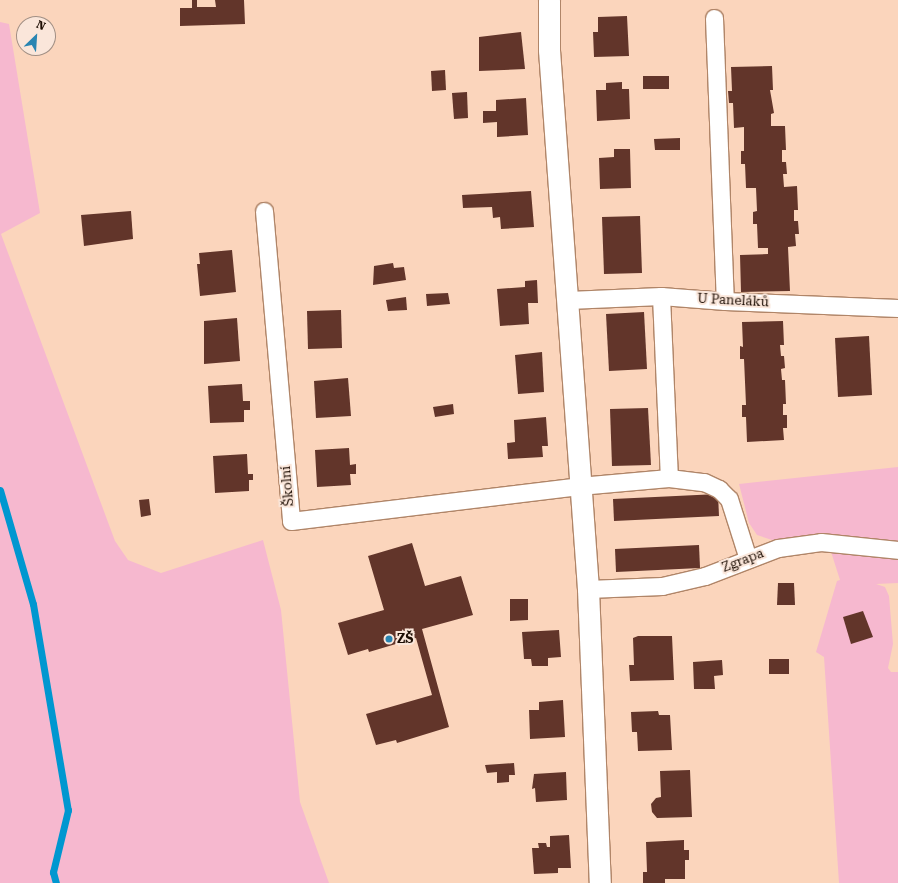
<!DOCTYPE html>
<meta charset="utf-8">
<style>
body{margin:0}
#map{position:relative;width:898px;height:883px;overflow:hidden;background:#fbd5bc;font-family:"Roboto Serif",serif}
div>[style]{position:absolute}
.green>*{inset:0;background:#f6b8cf}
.stream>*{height:7px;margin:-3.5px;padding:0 3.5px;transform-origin:3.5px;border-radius:3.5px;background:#0097d0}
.building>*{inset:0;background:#62352a}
.roads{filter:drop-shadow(1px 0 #b08568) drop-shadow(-1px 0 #b08568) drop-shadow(0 1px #b08568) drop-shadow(0 -1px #b08568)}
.minor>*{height:17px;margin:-8.5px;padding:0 8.5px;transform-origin:8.5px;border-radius:8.5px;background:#fff}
.tertiary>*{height:21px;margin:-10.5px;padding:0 10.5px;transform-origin:10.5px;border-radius:10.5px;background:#fff}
.dots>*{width:11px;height:11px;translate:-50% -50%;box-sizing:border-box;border:2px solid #fae6da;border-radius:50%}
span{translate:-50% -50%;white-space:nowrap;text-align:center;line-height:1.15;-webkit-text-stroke:4px #fae6da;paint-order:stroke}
.street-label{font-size:13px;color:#1c0d03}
.poi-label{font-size:13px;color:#1c0d03;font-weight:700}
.left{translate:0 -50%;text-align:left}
.north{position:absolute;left:16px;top:16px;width:40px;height:40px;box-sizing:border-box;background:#fae6da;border:1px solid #a18f84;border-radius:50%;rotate:25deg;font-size:11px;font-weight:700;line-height:16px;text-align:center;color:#1c0d03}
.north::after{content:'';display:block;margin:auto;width:14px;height:18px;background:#2985b2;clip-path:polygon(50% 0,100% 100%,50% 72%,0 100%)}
</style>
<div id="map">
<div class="green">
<i style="clip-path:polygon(0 22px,9px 24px,40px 213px,1px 234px,115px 541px,128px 560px,161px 573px,263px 540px,281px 610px,300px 802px,329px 883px,0 883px)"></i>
<i style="clip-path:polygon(898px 467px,898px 583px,876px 584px,885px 587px,889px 596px,893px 644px,888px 668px,891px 672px,898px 672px,898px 883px,839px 883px,824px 657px,816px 652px,837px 581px,840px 580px,825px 533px,772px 540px,757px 535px,749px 523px,739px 484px)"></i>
</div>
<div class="stream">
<i style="left:0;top:490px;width:119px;rotate:73.9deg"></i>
<i style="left:33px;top:604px;width:209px;rotate:80.4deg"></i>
<i style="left:68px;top:810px;width:64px;rotate:103.6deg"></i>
<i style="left:53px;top:872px;width:11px;rotate:75deg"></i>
</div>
<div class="building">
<i style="clip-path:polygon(192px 0,197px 0,197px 7px,216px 7px,215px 0,244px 0,245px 24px,180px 26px,180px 8px,192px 8px)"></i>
<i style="clip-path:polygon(627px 16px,629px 56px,594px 57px,593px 32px,598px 32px,598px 17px)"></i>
<i style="clip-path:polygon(521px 32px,525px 69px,479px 71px,479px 37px)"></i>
<i style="clip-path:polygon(772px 66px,773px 90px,770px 90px,774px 113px,771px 114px,771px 126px,785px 126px,786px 150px,782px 150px,782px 162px,786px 162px,787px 174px,783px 174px,784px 187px,797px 186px,798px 210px,794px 210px,794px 221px,798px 221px,799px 234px,795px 234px,796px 246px,788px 247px,790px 291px,741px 292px,740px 255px,768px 254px,768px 248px,758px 248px,757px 224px,753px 224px,753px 212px,757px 211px,756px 188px,746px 188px,745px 164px,741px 164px,741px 151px,744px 151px,744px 127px,734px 128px,733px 103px,729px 103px,728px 91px,732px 91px,731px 67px)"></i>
<i style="clip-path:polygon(445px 70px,446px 90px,432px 91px,431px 71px)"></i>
<i style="clip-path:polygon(643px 76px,669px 76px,669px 89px,643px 89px)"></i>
<i style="clip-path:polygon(622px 82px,622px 89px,629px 89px,630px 119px,597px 121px,596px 90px,606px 90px,606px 83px)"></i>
<i style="clip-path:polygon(467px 92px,468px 118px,454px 119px,452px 93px)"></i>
<i style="clip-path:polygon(526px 98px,528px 135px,497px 137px,497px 122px,483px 123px,483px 111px,496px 111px,496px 100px)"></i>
<i style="clip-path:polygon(680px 138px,680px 150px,655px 150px,654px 139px)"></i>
<i style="clip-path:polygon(614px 149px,630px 149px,631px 188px,600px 189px,599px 158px,614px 157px)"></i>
<i style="clip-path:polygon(531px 191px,534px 227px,501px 229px,500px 217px,493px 218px,492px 207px,463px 208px,462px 195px)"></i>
<i style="clip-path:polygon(131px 211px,133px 239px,84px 246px,81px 215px)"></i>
<i style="clip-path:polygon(640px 216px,642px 273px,604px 274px,602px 217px)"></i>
<i style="clip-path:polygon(232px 250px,236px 292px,200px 296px,197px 264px,200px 264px,199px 253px)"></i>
<i style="clip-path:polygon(393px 263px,394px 268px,404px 267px,406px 280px,373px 285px,374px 266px)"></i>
<i style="clip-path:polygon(537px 280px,538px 303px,528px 303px,529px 324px,500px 326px,497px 289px,525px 287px,525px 281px)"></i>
<i style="clip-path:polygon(448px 293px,450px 304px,427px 306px,426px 294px)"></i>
<i style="clip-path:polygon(406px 297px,407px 310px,388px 311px,386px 300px)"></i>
<i style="clip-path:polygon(341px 310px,342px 348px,308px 349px,307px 311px)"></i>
<i style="clip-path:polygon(644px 312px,647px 369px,609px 371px,606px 314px)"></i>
<i style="clip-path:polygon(237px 318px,240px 361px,204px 364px,204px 321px)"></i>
<i style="clip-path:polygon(783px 321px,784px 345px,780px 345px,781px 356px,784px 356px,785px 368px,781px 369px,782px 380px,785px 380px,786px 404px,783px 404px,783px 415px,787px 415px,787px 428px,783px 428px,784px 440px,747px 442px,746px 417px,742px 417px,742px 405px,746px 405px,744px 359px,740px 359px,740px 346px,743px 347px,742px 322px)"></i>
<i style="clip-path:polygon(869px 336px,872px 395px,838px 397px,835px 338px)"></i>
<i style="clip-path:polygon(542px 352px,544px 392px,518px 394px,515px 355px)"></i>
<i style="clip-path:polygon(348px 378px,351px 416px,316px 418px,314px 381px)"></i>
<i style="clip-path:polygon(242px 384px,243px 401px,250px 401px,250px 410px,244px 410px,244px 422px,210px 423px,208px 386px)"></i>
<i style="clip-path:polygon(453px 404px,454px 414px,435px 417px,433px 407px)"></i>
<i style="clip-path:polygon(648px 408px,651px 465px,612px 466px,610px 409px)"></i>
<i style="clip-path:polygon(546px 417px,548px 446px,542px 446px,543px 457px,508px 459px,507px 443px,515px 442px,514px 420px)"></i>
<i style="clip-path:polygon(349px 448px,350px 465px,356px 464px,356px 474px,350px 474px,351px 485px,317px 487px,315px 450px)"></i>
<i style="clip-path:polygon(247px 454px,248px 474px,253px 474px,253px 480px,249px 480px,249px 491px,215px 493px,213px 456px)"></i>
<i style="clip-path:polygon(718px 494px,719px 516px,614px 521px,613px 499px)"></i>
<i style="clip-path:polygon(149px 499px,151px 515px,141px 517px,139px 500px)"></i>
<i style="clip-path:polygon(412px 543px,425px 586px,461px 576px,473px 615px,422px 629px,449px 727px,397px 743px,396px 740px,376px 745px,366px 714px,432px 695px,416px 638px,369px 652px,368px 649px,348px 655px,338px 623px,384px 610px,368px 556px)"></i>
<i style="clip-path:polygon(699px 545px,700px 568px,616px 572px,615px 549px)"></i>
<i style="clip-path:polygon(778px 583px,794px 583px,795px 605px,777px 605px)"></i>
<i style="clip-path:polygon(510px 599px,528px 599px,528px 620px,510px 621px)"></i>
<i style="clip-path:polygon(863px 611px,873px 637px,851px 644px,843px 617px)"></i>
<i style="clip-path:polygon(559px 630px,561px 657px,548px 658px,548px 666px,532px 666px,531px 659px,524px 659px,522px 632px)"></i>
<i style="clip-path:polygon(638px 636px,672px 636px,674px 680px,630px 681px,629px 665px,634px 665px,633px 638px)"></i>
<i style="clip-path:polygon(769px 659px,789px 659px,789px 674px,769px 674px)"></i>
<i style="clip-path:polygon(722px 660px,723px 675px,714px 676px,715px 689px,694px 689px,693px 662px)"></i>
<i style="clip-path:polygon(563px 700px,565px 737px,530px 739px,529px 710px,539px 710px,539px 702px)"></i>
<i style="clip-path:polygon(658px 711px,659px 715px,670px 715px,672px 750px,638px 751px,637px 732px,632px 732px,631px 712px)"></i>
<i style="clip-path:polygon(514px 763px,515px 775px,509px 775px,509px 782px,497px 783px,497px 772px,487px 773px,485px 765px)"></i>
<i style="clip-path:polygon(690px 770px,692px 817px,657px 818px,652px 812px,651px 804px,656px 798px,661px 797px,660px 771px)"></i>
<i style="clip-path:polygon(566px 772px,567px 800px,536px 802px,535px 788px,532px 789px,534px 774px)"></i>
<i style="clip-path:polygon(569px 835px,571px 868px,558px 868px,558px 873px,534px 874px,532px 848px,539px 848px,538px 843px,546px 843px,547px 847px,550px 847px,550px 836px)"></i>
<i style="clip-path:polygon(684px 840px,684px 850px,689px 850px,689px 860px,685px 860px,685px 879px,665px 879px,665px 883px,643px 883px,643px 872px,647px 872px,646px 842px)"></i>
</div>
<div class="roads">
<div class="minor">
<i style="left:714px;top:18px;width:283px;rotate:87.8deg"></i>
<i style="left:264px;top:211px;width:311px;rotate:85deg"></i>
<i style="left:291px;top:521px;width:290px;rotate:-6.9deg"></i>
<i style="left:579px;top:486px;width:90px;rotate:-5.1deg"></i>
<i style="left:669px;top:478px;width:35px;rotate:7deg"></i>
<i style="left:704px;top:482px;width:17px;rotate:25deg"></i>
<i style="left:719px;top:489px;width:14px;rotate:45deg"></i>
<i style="left:729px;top:499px;width:63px;rotate:72.4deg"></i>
<i style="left:661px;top:296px;width:182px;rotate:87.5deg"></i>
<i style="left:568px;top:300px;width:93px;rotate:-2.5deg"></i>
<i style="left:661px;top:296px;width:64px;rotate:4.5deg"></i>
<i style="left:725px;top:301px;width:173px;rotate:2.3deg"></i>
<i style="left:588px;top:589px;width:74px;rotate:-2.3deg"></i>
<i style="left:662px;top:586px;width:44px;rotate:-13.1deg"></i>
<i style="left:705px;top:576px;width:78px;rotate:-21deg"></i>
<i style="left:778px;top:548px;width:43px;rotate:-7.9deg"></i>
<i style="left:821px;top:542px;width:77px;rotate:5.9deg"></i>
</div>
<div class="tertiary">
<i style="left:549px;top:0;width:50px;rotate:90deg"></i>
<i style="left:549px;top:50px;width:540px;rotate:85.86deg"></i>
<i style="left:588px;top:589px;width:294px;rotate:87.7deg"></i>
</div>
</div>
<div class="dots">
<i style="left:389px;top:639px;background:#2985b2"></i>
</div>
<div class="street-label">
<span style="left:733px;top:301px;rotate:3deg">U Paneláků</span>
<span style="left:288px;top:486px;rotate:-95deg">Školní</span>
<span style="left:743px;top:561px;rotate:-21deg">Zgrapa</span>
</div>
<div class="poi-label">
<span class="left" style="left:397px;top:639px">ZŠ</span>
</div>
<div class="north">N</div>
</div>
